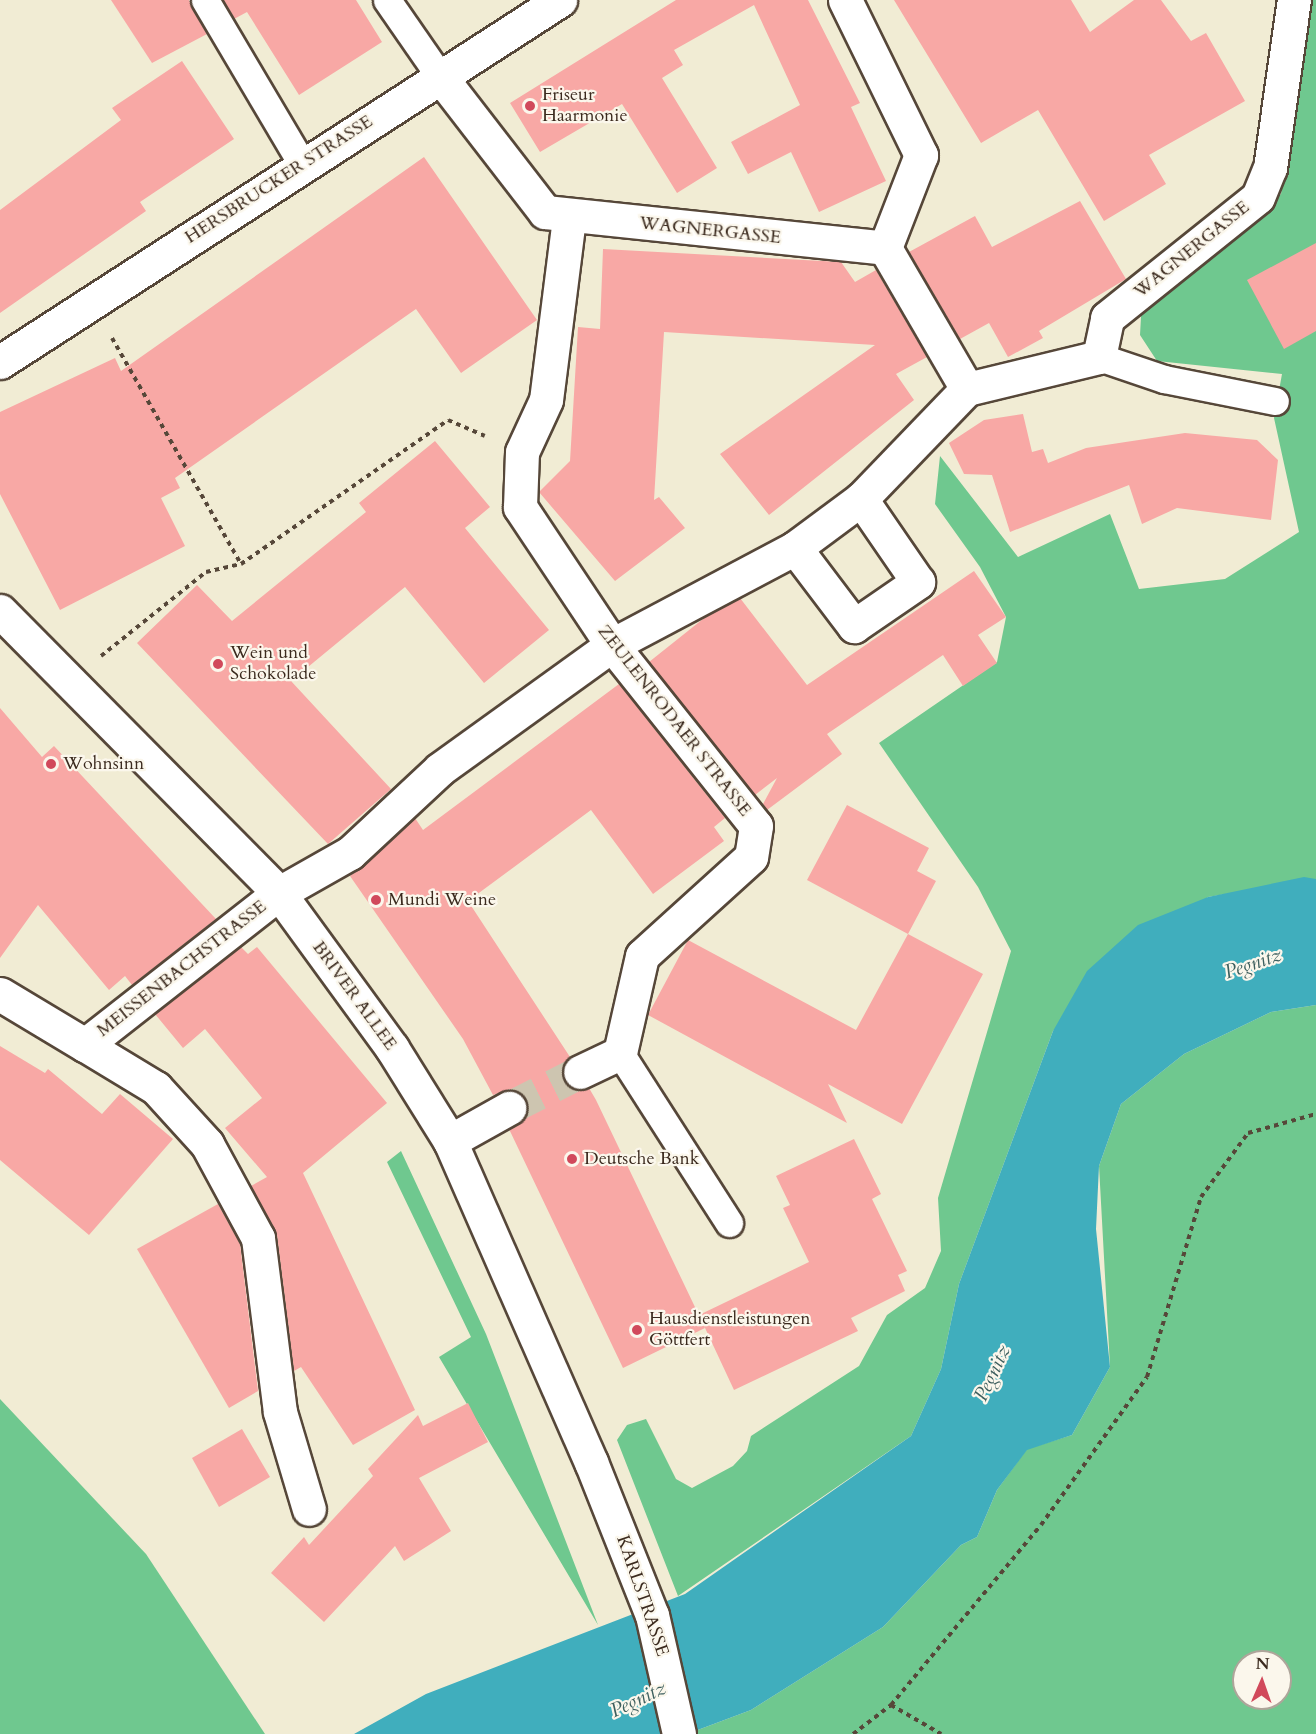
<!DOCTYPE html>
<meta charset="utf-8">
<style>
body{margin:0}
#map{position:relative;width:1316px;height:1734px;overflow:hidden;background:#f1ecd4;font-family:Cardo,serif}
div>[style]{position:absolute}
.green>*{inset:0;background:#6fc88f}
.water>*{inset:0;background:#40aebd}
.building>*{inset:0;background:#f8a8a5}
.minor-tunnel>*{height:33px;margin-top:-16.5px;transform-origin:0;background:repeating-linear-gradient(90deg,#cdc5b0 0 33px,transparent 0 49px)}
.path>*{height:4px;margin-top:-2px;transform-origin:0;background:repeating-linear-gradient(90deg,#564739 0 4.5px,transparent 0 9px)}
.roads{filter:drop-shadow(2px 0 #564739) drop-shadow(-2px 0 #564739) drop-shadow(0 2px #564739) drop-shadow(0 -2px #564739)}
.service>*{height:27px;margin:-13.5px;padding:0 13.5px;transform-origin:13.5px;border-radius:13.5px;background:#fff}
.minor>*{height:33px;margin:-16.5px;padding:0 16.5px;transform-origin:16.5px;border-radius:16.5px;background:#fff}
.secondary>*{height:33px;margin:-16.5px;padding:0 16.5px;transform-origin:16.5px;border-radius:16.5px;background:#fff}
.dots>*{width:16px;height:16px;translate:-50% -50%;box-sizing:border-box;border:3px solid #fbf7ec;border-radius:50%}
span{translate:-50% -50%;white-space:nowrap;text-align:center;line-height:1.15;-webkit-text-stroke:4.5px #fbf7ec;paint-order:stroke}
.poi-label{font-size:18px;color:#3b2a1e}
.left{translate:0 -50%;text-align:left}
.street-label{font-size:18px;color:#3b2a1e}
.water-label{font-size:20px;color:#3d5f5e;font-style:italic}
.north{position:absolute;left:1232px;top:1650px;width:60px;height:60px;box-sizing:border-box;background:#fbf7ec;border:2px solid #aea59a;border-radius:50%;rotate:2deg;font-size:16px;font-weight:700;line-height:24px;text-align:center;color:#3b2a1e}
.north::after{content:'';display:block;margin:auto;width:21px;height:27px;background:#d1495b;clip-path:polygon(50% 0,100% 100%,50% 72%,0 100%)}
</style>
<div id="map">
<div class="green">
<i style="clip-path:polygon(1309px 0,1316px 0,1316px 879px,1208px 897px,1053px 1031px,959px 1284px,941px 1369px,911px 1436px,678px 1596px,617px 1440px,627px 1425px,646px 1419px,676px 1479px,692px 1488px,733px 1466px,747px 1451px,751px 1436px,859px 1366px,887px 1315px,925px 1288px,941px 1251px,938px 1198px,1011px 951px,978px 887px,879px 743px,997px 662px,1006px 617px,980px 567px,935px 504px,940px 456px,1018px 557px,1110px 514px,1139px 589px,1225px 579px,1299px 532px,1274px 418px,1282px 374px,1157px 361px,1140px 335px,1142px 299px,1196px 270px,1281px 194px)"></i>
<i style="clip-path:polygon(evenodd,1316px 1005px,1316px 1734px,687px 1734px,751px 1710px,883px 1627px,961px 1545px,977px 1537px,997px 1490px,1027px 1449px,1072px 1435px,1110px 1367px,1099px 1166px,1121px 1104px,1184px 1054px,1271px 1012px,1316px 1005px,1244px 1662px,1280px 1662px,1280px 1698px,1244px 1698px,1244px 1662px)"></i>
<i style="clip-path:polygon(401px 1151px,486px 1334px,598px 1625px,439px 1357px,471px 1337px,387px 1162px)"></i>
<i style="clip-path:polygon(0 1399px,146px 1554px,265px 1734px,0 1734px)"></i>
</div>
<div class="water">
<i style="clip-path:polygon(1304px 877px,1316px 879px,1316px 1005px,1271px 1012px,1184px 1054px,1121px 1104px,1099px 1166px,1096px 1229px,1110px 1367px,1072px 1435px,1027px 1450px,997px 1490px,977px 1537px,961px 1545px,883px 1627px,751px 1710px,687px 1734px,354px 1734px,426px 1694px,685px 1594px,911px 1436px,941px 1369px,959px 1284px,1053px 1031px,1087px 971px,1138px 925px,1208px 897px)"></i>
</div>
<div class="building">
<i style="clip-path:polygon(111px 0,189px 0,207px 34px,152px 63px)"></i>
<i style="clip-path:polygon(223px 0,356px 0,382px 42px,299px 95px,247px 12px,234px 19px)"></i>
<i style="clip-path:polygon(676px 0,808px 0,860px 103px,851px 107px,886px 181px,819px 212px,791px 152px,748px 174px,731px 142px,800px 105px,754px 5px,674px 50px,683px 65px,662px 78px,717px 168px,677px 193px,622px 104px,540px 152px,510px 103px)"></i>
<i style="clip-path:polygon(894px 0,1071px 0,1090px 32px,1134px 0,1161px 0,1191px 41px,1206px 33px,1245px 101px,1149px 155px,1166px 184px,1104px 221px,1038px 110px,981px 143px)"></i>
<i style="clip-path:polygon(182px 61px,234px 139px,140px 202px,146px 211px,0 313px,0 210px,121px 120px,112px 108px)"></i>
<i style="clip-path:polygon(424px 157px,537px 320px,461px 373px,416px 309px,175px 478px,180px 488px,161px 498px,185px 546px,60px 610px,0 494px,0 412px,115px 358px,121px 371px)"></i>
<i style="clip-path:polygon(1080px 201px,1126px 279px,1039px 331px,1043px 338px,1008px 357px,989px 323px,960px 339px,909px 252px,975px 216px,992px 247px)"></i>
<i style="clip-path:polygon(1316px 243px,1316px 331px,1284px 349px,1247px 280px)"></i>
<i style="clip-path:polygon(603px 249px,841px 262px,855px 282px,876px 270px,927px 357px,896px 374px,914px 400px,769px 515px,720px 454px,875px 345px,664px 332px,654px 500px,659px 497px,685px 528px,615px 581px,539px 492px,570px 461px,578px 327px,600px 329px)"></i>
<i style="clip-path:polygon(1023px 414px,1032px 452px,1043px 449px,1048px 463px,1086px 448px,1185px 433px,1257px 440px,1278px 460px,1271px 520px,1177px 508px,1142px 524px,1129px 485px,1010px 532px,992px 475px,964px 474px,949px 443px,984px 420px)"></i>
<i style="clip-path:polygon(435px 441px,490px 507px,465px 528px,549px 630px,484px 683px,405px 587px,291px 681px,391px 789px,328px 844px,137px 643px,197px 585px,232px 621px,366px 512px,359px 503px)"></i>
<i style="clip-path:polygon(974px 571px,1006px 617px,978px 635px,997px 663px,963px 686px,943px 655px,827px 734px,842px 754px,767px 810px,763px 804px,777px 778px,755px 795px,649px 662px,708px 615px,740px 598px,807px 685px)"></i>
<i style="clip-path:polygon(619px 684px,725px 818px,714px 827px,724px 841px,653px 894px,591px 810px,468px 901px,570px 1057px,561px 1070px,563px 1081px,578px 1091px,589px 1088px,596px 1100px,705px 1328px,623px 1368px,509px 1129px,525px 1117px,526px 1099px,510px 1089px,493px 1095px,463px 1039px,350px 876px,415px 818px,423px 830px)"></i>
<i style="clip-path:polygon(0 708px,42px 757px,54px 746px,216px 919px,132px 985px,125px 976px,109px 990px,38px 905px,0 958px)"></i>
<i style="clip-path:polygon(847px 805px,929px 848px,917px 871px,936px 881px,908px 934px,807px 880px)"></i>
<i style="clip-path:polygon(908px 934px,983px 974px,902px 1124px,828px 1084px,847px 1123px,648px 1015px,688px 940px,856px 1030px)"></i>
<i style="clip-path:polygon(241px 947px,248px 954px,257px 947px,387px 1103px,303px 1173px,415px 1410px,353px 1445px,301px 1367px,294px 1371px,277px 1235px,251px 1186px,267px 1177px,225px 1128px,262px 1098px,205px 1029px,183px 1048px,155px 1014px)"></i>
<i style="clip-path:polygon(0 1046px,45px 1073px,48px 1069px,102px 1114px,120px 1094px,173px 1139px,89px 1235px,0 1160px)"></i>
<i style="clip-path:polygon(854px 1139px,881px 1194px,872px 1199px,907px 1271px,898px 1275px,905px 1291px,851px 1318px,858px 1331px,734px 1390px,699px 1315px,809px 1262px,783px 1208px,790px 1205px,776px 1176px)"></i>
<i style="clip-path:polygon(218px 1204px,240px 1244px,258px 1391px,229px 1408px,137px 1249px)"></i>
<i style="clip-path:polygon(468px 1403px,488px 1442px,419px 1478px,451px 1531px,404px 1561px,395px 1546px,324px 1622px,271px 1573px,304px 1537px,309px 1545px,373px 1476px,368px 1469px,418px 1415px,423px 1426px)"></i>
<i style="clip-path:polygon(242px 1429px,270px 1477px,219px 1507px,192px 1458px)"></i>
</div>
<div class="minor-tunnel">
<i style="left:509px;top:1108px;width:80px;rotate:-26.9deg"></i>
</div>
<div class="path">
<i style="left:112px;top:338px;width:260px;rotate:60.3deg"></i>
<i style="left:101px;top:656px;width:134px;rotate:-38.7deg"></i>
<i style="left:206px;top:572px;width:36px;rotate:-13deg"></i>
<i style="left:241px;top:564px;width:252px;rotate:-34.8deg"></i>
<i style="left:448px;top:420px;width:40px;rotate:23.4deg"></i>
<i style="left:891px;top:1705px;width:58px;rotate:30.1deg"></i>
<i style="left:853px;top:1734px;width:48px;rotate:-37.3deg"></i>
<i style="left:891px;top:1705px;width:234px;rotate:-50.2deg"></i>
<i style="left:1041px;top:1525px;width:182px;rotate:-54.4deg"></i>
<i style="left:1147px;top:1377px;width:188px;rotate:-73.3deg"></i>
<i style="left:1201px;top:1197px;width:79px;rotate:-53.7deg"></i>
<i style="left:1248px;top:1133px;width:71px;rotate:-15.6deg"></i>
</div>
<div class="roads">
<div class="service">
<i style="left:205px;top:0;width:193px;rotate:59.4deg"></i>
<i style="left:387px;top:0;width:91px;rotate:55.3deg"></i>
<i style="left:1099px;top:357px;width:69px;rotate:18.7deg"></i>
<i style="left:1164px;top:379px;width:113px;rotate:11.2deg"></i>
<i style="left:620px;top:1053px;width:202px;rotate:57.3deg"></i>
</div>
<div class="minor">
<i style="left:845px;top:0;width:173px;rotate:63.9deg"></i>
<i style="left:921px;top:155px;width:100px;rotate:111.2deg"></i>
<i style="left:439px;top:75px;width:173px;rotate:52.3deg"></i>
<i style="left:545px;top:212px;width:342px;rotate:6deg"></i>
<i style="left:885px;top:248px;width:163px;rotate:59.8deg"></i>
<i style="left:569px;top:218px;width:183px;rotate:97.2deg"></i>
<i style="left:546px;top:400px;width:57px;rotate:114.8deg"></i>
<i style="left:522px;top:452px;width:55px;rotate:92.1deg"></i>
<i style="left:520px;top:507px;width:166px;rotate:56.3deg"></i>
<i style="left:612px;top:645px;width:231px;rotate:51.5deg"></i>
<i style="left:756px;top:826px;width:31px;rotate:99deg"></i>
<i style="left:751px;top:857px;width:147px;rotate:137.8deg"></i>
<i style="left:642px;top:956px;width:99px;rotate:102.8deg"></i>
<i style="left:620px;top:1053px;width:44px;rotate:154.6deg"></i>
<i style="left:795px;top:548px;width:98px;rotate:52.9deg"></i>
<i style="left:854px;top:626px;width:78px;rotate:-34.5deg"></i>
<i style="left:918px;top:582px;width:101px;rotate:-124.5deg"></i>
<i style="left:0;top:994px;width:99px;rotate:31deg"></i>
<i style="left:85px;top:1045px;width:246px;rotate:-38.1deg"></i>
<i style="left:279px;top:893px;width:81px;rotate:-29.4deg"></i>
<i style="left:350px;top:853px;width:123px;rotate:-43deg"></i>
<i style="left:440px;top:769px;width:212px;rotate:-35.8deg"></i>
<i style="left:612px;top:645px;width:207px;rotate:-27.9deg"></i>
<i style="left:795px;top:548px;width:82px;rotate:-36.6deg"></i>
<i style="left:861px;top:499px;width:153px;rotate:-46.1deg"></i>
<i style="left:967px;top:389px;width:136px;rotate:-13.6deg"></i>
<i style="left:1099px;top:357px;width:40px;rotate:-78deg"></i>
<i style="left:1107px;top:318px;width:193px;rotate:-38.7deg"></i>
<i style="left:1258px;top:197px;width:31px;rotate:-68deg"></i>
<i style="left:1270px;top:168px;width:170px;rotate:-81.9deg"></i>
<i style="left:85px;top:1045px;width:83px;rotate:31.2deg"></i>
<i style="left:156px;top:1088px;width:76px;rotate:47.7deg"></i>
<i style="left:207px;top:1144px;width:107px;rotate:61.5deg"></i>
<i style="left:258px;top:1238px;width:175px;rotate:82.8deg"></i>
<i style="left:280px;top:1412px;width:101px;rotate:73.4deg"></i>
<i style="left:450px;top:1141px;width:68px;rotate:-29.2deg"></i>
</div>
<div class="secondary">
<i style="left:0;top:362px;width:667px;rotate:-32.88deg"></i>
<i style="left:0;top:611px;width:397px;rotate:45.3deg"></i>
<i style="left:279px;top:893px;width:192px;rotate:53.9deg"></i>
<i style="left:392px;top:1048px;width:110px;rotate:58.1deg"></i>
<i style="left:450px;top:1141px;width:351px;rotate:66.3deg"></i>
<i style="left:591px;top:1462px;width:165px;rotate:68.3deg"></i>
<i style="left:652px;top:1615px;width:122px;rotate:77.2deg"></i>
</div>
</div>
<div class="dots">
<i style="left:530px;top:106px;background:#d1495b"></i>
<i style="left:218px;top:664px;background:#d1495b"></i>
<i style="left:51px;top:764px;background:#d1495b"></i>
<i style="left:376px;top:900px;background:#d1495b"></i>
<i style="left:572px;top:1159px;background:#d1495b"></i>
<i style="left:637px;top:1330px;background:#d1495b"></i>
</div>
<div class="poi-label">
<span class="left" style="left:542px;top:106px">Friseur<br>Haarmonie</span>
<span class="left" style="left:230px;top:664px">Wein und<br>Schokolade</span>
<span class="left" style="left:63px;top:764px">Wohnsinn</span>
<span class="left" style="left:388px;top:900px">Mundi Weine</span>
<span class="left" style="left:584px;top:1159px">Deutsche Bank</span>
<span class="left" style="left:649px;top:1330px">Hausdienstleistungen<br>Göttfert</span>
</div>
<div class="street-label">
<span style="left:279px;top:180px;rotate:-33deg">HERSBRUCKER STRASSE</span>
<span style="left:710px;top:231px;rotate:6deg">WAGNERGASSE</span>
<span style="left:1192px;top:250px;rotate:-39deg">WAGNERGASSE</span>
<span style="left:674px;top:721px;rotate:52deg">ZEULENRODAER STRASSE</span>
<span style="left:182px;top:969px;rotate:-38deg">MEISSENBACHSTRASSE</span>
<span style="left:354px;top:996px;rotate:54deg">BRIVER ALLEE</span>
<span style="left:642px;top:1596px;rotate:71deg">KARLSTRASSE</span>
</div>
<div class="water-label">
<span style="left:1253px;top:963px;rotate:-19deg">Pegnitz</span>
<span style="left:992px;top:1373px;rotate:-65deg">Pegnitz</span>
<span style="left:638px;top:1699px;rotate:-25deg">Pegnitz</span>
</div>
<div class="north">N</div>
</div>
